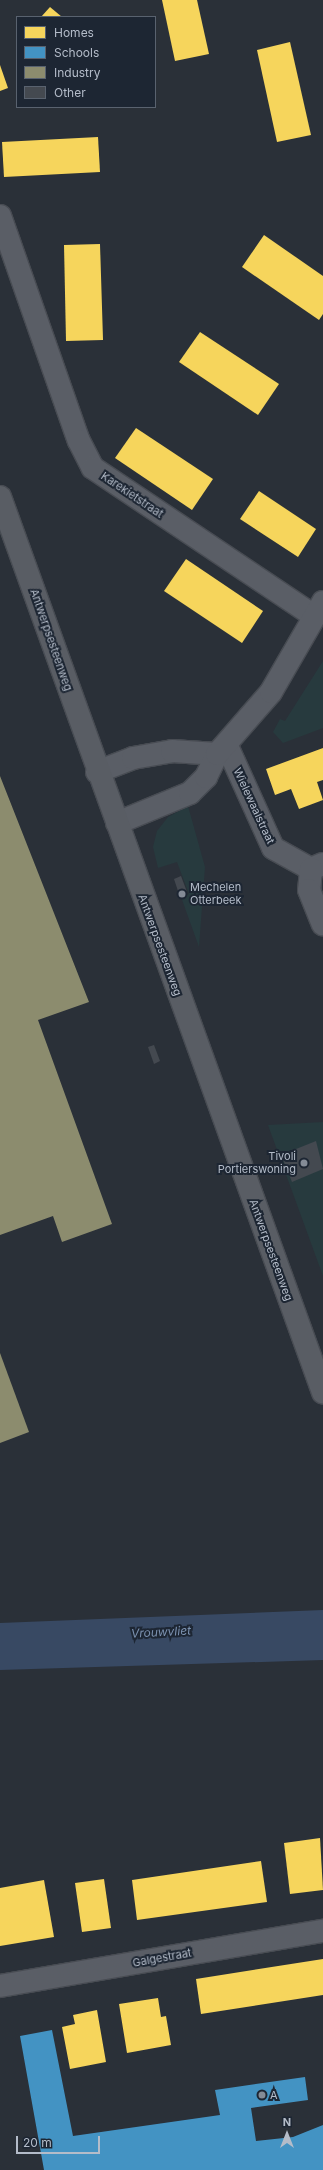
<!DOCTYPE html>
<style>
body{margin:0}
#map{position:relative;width:323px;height:2170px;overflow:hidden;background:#2a3038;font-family:Inter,sans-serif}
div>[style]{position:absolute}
.green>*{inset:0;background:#273a3e}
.water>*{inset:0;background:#384963}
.homes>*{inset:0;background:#f6d55c}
.schools>*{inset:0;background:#4393c3}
.industry>*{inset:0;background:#8c8c6e}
.building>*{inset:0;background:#444950}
.roads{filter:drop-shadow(1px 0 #484c53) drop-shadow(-1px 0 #484c53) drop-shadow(0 1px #484c53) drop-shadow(0 -1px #484c53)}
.street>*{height:22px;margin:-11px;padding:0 11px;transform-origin:11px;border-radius:11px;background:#5a5e66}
.secondary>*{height:22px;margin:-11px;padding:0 11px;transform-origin:11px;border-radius:11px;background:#595d64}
.dots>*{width:11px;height:11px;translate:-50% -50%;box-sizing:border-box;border:2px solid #1d2633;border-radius:50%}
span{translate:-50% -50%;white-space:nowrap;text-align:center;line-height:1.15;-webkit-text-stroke:4px #1d2633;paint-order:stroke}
.street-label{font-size:11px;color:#b4bcc9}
.poi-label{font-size:11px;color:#b4bcc9}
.left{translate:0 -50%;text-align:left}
.right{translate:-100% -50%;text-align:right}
.water-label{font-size:12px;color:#7c92b1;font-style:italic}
.legend{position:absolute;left:16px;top:16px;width:140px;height:92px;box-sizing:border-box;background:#1d2633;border:1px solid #59626f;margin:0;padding:5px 7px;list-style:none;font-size:12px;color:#b4bcc9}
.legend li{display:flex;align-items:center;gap:8px;height:20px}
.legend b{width:20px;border:1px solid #59626f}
.north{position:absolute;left:267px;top:2114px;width:40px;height:40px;-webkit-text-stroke:3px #1d2633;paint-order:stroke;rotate:0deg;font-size:11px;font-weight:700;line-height:16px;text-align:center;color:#b4bcc9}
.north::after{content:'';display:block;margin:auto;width:14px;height:18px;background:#b4bcc9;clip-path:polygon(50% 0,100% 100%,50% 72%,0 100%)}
.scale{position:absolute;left:16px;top:2136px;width:84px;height:18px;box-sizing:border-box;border:2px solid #b4bcc9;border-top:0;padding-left:5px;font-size:12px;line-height:14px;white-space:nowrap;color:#b4bcc9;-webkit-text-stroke:3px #1d2633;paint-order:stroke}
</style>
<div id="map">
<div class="green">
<i style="clip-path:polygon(323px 661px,323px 728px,283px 743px,273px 732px,280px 719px,285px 721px)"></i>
<i style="clip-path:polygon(188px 806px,205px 867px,199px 947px,181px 897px,189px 894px,177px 862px,158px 868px,153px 847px,157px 831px,168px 817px)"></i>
<i style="clip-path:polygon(323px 1122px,323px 1276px,268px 1125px)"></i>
</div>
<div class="water">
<i style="clip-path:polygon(323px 1610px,323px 1660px,0 1670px,0 1623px)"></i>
</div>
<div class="homes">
<i style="clip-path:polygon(162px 0,197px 0,209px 54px,175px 61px)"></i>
<i style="clip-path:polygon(50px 7px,62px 17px,41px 17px)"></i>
<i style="clip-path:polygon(290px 42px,311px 135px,277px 142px,257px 50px)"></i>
<i style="clip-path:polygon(0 65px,8px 88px,0 91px)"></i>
<i style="clip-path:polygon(98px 137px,100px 172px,4px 177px,2px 142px)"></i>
<i style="clip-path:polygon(264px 235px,323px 276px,323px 314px,319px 320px,242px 267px)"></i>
<i style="clip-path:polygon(100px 244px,103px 340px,66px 341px,64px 245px)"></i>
<i style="clip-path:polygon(200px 332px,279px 384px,258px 415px,179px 362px)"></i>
<i style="clip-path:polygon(136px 428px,213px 479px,192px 510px,115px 458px)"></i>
<i style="clip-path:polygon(259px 491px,316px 529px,298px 557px,240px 519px)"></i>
<i style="clip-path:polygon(186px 559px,263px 611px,242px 643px,164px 591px)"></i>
<i style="clip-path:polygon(323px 748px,323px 780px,317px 782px,323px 800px,299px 809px,291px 789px,275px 795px,266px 769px)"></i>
<i style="clip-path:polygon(320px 1838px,323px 1890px,290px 1894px,284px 1843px)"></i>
<i style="clip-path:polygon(261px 1861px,267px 1902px,137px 1920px,132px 1880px)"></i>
<i style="clip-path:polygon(104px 1879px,111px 1928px,82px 1932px,75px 1883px)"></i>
<i style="clip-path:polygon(44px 1880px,54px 1937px,0 1946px,0 1888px)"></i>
<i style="clip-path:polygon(323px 1959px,323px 1995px,201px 2014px,196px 1979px)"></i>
<i style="clip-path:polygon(158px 1998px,161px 2017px,166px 2016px,171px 2045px,127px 2053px,119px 2004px)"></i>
<i style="clip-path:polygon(97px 2010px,106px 2062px,70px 2069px,62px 2027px,75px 2024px,73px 2015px)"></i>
</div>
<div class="schools">
<i style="clip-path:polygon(52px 2030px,73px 2136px,220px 2115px,215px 2090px,305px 2077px,308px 2100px,251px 2108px,256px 2141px,293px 2137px,323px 2125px,323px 2170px,44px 2170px,20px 2036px)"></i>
</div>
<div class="industry">
<i style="clip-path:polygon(0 776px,89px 1002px,38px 1020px,112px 1224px,62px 1242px,53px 1216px,0 1235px)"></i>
<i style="clip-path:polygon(0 1353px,29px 1432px,0 1443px)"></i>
</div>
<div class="building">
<i style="clip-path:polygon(181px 876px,187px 892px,179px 894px,174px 879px)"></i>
<i style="clip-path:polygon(154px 1045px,160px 1061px,154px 1064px,148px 1047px)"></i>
<i style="clip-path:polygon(316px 1141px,323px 1169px,292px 1182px,281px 1155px)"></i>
</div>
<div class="roads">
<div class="street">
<i style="left:0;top:216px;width:238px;rotate:70.7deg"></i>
<i style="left:79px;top:441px;width:30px;rotate:63deg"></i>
<i style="left:93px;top:468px;width:266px;rotate:33.8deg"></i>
<i style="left:227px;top:746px;width:112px;rotate:65.7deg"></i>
<i style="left:273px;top:848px;width:43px;rotate:28.9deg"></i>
<i style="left:311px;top:869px;width:13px;rotate:-23deg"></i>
<i style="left:97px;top:772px;width:39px;rotate:-21deg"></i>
<i style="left:133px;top:758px;width:40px;rotate:-10deg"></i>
<i style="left:172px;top:751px;width:45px;rotate:3.8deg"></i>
<i style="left:117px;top:823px;width:79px;rotate:-22.3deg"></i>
<i style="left:190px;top:793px;width:23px;rotate:-45deg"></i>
<i style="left:206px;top:777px;width:25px;rotate:-64deg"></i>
<i style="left:217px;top:754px;width:82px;rotate:-48.9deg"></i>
<i style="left:271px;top:692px;width:104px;rotate:-60deg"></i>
<i style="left:311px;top:869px;width:21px;rotate:95deg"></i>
<i style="left:309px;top:890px;width:37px;rotate:68deg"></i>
<i style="left:0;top:1986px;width:328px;rotate:-9.7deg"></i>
</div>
<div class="secondary">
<i style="left:0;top:497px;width:952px;rotate:70.16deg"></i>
</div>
</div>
<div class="dots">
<i style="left:182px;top:894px;background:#848b96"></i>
<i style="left:304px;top:1163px;background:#848b96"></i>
<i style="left:262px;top:2095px;background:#848b96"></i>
</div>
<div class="street-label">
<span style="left:132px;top:495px;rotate:34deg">Karekietstraat</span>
<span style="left:51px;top:640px;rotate:71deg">Antwerpsesteenweg</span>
<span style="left:254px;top:806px;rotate:65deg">Wielewaalstraat</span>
<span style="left:160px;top:945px;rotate:70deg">Antwerpsesteenweg</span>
<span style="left:271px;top:1250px;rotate:70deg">Antwerpsesteenweg</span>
<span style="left:162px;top:1958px;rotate:-10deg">Galgestraat</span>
</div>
<div class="poi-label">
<span class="left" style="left:190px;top:894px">Mechelen<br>Otterbeek</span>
<span class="right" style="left:296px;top:1163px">Tivoli<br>Portierswoning</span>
<span class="left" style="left:270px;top:2095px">A</span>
</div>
<div class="water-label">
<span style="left:161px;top:1632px;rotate:-3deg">Vrouwvliet</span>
</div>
<ul class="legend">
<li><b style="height:11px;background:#f6d55c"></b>Homes</li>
<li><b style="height:11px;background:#4393c3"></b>Schools</li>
<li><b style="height:11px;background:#8c8c6e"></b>Industry</li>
<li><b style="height:11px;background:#444950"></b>Other</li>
</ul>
<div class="north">N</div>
<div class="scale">20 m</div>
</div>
